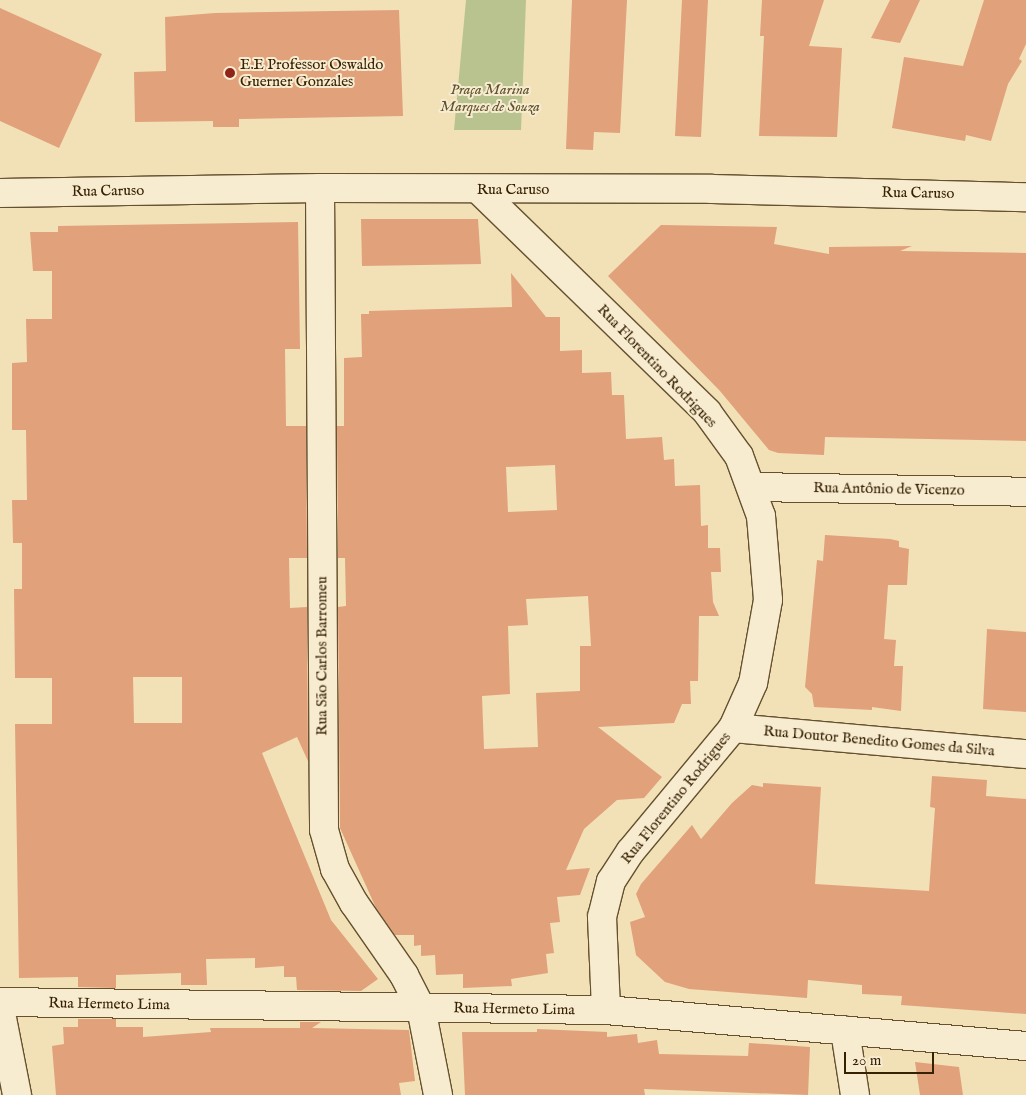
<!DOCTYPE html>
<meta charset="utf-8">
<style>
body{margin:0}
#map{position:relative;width:1026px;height:1095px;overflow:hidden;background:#f2e0b6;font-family:"IM FELL English",serif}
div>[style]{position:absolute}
.green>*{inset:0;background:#b8c390}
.building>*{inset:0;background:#e1a17b}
.roads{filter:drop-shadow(1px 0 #65512e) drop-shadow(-1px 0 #65512e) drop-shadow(0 1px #65512e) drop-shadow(0 -1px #65512e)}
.street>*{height:28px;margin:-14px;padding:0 14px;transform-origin:14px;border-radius:14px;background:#f7ebd0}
.secondary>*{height:28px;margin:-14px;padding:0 14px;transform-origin:14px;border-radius:14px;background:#f7ebd0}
.dots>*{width:14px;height:14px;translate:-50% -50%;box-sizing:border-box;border:2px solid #f7ebd0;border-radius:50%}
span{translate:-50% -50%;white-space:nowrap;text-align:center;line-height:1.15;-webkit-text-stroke:4px #f7ebd0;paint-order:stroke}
.poi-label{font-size:15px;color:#362101}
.left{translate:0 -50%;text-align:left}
.park-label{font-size:15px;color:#5d522c;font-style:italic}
.street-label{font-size:15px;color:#362101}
.scale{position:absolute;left:844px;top:1052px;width:90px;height:22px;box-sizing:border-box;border:2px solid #362101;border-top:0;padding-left:6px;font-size:15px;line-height:18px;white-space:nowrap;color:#362101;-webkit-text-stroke:4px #f7ebd0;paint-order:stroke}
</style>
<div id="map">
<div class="green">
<i style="clip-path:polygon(466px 0,526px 0,521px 130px,454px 130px)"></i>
</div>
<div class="building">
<i style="clip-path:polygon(572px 0,627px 0,620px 133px,594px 132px,593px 150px,566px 149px)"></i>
<i style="clip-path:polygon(682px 0,708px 0,701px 137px,675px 136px)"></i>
<i style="clip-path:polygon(762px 0,824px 0,809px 46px,842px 48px,837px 137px,759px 136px,764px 36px,760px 36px)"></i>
<i style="clip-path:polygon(890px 0,920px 0,900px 43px,871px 38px)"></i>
<i style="clip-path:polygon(984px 0,1026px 0,1026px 44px,1019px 59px,1022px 61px,1008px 84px,991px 141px,966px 135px,965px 141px,892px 128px,904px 57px,963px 66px)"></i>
<i style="clip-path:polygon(0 8px,102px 54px,59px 148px,0 121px)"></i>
<i style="clip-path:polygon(399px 10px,403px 116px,239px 119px,239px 127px,213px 127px,213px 121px,135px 122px,134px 72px,166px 71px,165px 17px,215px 13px)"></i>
<i style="clip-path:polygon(361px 219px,478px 219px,481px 264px,362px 266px)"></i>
<i style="clip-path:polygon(evenodd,298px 222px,300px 349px,285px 349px,286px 426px,306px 426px,307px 558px,289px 558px,290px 608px,307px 607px,308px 761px,297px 737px,262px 753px,331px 920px,378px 979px,361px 991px,297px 990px,296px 977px,284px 977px,284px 966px,255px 968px,255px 958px,206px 959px,207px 985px,181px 985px,181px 973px,116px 975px,116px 988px,78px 987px,78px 977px,19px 978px,15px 724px,52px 724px,52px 678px,15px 678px,14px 589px,22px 589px,22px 543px,13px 543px,12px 500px,27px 500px,26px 430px,12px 430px,12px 363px,27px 362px,26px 319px,52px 319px,52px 271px,33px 271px,30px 232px,58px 232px,58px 226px,298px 222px,133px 677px,182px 677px,182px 723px,134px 723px,133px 677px)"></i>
<i style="clip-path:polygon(661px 225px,777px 227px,774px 244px,829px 254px,829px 247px,912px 246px,900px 251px,1026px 253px,1026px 441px,825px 437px,824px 455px,778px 453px,769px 450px,720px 391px,608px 276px)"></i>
<i style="clip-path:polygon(evenodd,511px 273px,546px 317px,560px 317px,560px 351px,582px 350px,582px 373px,611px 372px,612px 395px,624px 395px,626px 439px,662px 437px,664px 460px,674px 459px,675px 486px,700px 485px,701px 526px,708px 525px,708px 548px,720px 548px,721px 572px,711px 572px,713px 602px,719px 616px,699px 616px,698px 681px,690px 681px,691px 704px,682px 704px,674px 723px,598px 727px,662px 777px,644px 798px,617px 800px,584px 829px,566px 870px,590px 868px,580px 895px,557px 897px,560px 922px,550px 923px,554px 953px,546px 954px,548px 973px,511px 979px,512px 986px,463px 988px,463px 974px,436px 975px,435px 955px,421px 956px,421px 945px,414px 946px,414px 935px,395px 935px,376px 908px,340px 828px,338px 607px,346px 606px,345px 558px,338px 558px,337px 426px,344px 426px,344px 358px,362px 357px,361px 314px,369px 314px,369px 311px,512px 307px,511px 273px,555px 465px,557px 510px,508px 512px,506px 467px,555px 465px,511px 273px,588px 596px,591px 646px,580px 646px,580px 691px,536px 693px,538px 747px,484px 749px,482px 696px,510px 694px,508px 626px,528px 625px,526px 599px,588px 596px)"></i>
<i style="clip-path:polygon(825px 535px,890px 539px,899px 541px,899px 547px,909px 549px,907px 585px,888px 585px,884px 639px,896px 640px,894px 666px,903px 666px,901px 711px,872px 707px,872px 710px,814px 707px,812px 694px,805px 687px,817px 560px,823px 561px)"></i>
<i style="clip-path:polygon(987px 629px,1026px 632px,1026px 712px,983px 709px)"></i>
<i style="clip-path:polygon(932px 776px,987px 780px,986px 796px,1026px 799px,1026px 1014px,901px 1005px,902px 996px,862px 994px,862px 985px,808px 980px,807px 998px,689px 989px,665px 982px,636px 955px,630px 922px,645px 917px,636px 894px,641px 884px,692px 825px,701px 839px,732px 803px,752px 785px,763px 787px,763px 783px,821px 787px,815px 884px,929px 891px,935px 808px,930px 807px)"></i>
<i style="clip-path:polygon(78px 1019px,116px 1019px,116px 1027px,143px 1027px,143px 1037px,211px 1032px,210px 1028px,300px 1028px,300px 1022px,321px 1022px,312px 1028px,409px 1030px,415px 1081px,399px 1083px,401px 1095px,56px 1095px,52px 1046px,64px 1044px,63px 1027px,78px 1027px)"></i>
<i style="clip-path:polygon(537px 1029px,607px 1032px,607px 1037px,637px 1034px,638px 1043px,657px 1040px,659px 1054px,748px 1056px,749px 1043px,810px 1047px,808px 1095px,644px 1089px,645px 1095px,465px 1095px,462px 1032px,537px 1032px)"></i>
<i style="clip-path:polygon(915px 1062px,959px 1067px,963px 1095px,920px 1095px)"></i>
</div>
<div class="roads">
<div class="street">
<i style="left:320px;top:188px;width:642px;rotate:89.64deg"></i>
<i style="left:324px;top:830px;width:41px;rotate:74.2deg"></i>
<i style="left:335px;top:869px;width:39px;rotate:61deg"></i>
<i style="left:354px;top:903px;width:88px;rotate:55.2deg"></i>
<i style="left:404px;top:975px;width:37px;rotate:63deg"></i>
<i style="left:421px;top:1008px;width:89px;rotate:78.9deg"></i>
<i style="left:479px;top:190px;width:318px;rotate:44.2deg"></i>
<i style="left:707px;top:412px;width:54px;rotate:54deg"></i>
<i style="left:739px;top:456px;width:64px;rotate:69.9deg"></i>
<i style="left:761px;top:516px;width:84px;rotate:85.2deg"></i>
<i style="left:768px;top:600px;width:84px;rotate:100.2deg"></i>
<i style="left:753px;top:683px;width:49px;rotate:114deg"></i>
<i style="left:733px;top:728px;width:161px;rotate:129.7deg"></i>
<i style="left:630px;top:852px;width:35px;rotate:123deg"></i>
<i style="left:611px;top:881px;width:37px;rotate:104deg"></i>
<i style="left:602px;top:917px;width:93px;rotate:87.5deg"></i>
<i style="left:753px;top:487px;width:273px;rotate:1deg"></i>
<i style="left:733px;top:728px;width:294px;rotate:5.1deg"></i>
<i style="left:0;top:1008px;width:89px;rotate:78.9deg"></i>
<i style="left:845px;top:1031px;width:65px;rotate:81.1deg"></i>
</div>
<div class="secondary">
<i style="left:0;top:193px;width:320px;rotate:-0.9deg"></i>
<i style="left:320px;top:188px;width:392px;rotate:0.1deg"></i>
<i style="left:712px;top:189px;width:314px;rotate:1.5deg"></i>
<i style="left:0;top:1002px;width:606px;rotate:0.76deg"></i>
<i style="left:606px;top:1010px;width:422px;rotate:4.9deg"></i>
</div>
</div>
<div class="dots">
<i style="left:230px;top:73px;background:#8f2418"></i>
</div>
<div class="poi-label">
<span class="left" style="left:240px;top:73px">E.E Professor Oswaldo<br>Guerner Gonzales</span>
</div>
<div class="park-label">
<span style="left:490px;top:98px">Praça Marina<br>Marques de Souza</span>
</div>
<div class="street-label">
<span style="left:513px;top:190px">Rua Caruso</span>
<span style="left:108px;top:191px;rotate:-1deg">Rua Caruso</span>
<span style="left:918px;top:193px;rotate:1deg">Rua Caruso</span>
<span style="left:657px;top:366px;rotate:46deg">Rua Florentino Rodrigues</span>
<span style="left:889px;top:489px;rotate:1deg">Rua Antônio de Vicenzo</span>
<span style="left:322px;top:656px;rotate:-90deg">Rua São Carlos Barromeu</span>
<span style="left:879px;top:741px;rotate:5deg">Rua Doutor Benedito Gomes da Silva</span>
<span style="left:676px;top:798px;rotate:-51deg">Rua Florentino Rodrigues</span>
<span style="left:109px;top:1004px;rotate:1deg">Rua Hermeto Lima</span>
<span style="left:514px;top:1009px;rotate:1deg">Rua Hermeto Lima</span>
</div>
<div class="scale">20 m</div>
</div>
